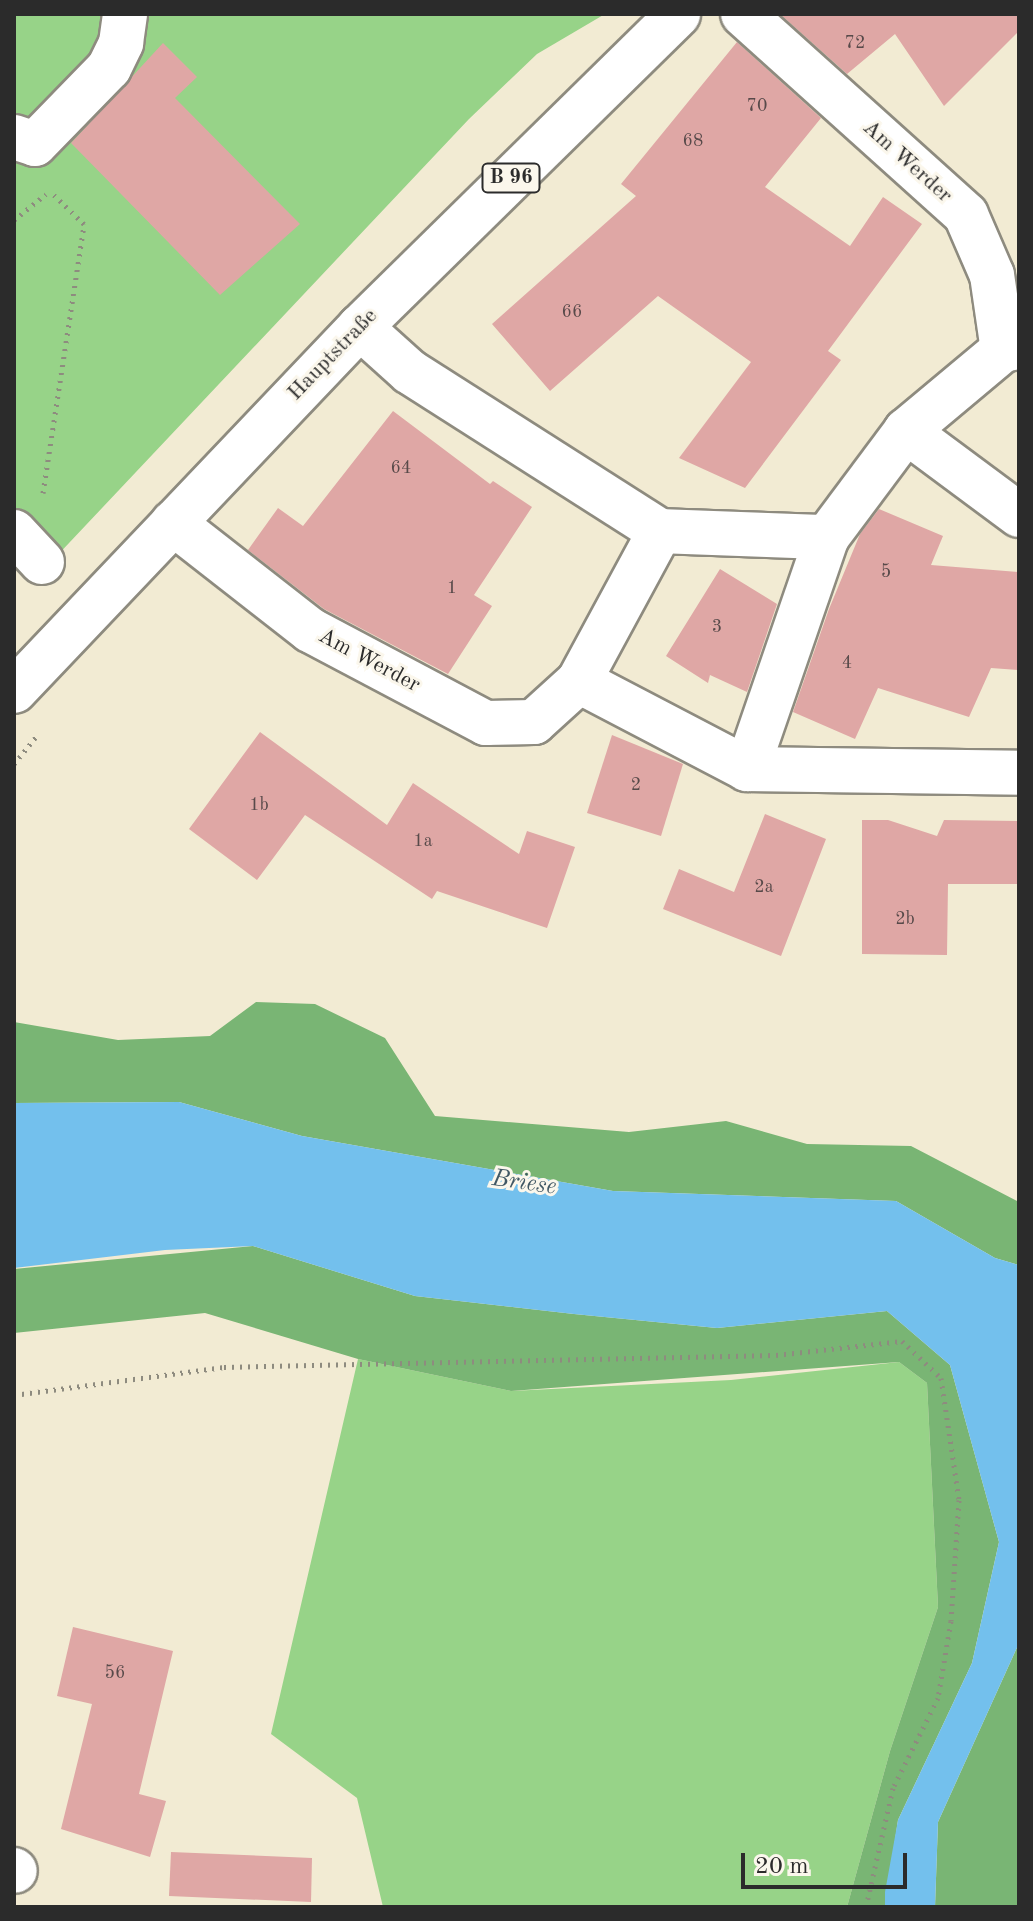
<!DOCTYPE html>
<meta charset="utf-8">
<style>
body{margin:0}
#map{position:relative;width:1033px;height:1921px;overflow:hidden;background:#f2ebd3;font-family:"Old Standard TT",serif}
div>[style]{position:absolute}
.green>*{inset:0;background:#97d388}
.forest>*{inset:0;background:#79b574}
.water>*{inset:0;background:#73c0ed}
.building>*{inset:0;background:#dfa7a5}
.path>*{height:5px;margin-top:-2.5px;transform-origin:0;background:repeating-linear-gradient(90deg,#8e8b7f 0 2px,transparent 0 8px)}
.roads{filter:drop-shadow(2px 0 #8e8b7f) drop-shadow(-2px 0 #8e8b7f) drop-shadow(0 2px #8e8b7f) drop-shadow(0 -2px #8e8b7f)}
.minor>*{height:44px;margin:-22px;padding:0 22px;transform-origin:22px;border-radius:22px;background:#fff}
.major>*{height:44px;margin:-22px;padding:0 22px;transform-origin:22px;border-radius:22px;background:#fff}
span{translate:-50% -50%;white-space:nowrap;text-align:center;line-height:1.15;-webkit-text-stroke:6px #fbf7ec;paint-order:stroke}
.number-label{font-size:18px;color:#584a4a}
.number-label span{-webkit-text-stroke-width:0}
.shield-label span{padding:2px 6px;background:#fbf7ec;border:2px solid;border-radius:6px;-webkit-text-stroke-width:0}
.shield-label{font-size:20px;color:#2b2b2b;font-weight:700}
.street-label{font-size:22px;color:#2b2b2b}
.water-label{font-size:24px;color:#415865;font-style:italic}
.frame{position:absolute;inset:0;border:16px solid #2b2b2b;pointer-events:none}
.scale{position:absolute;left:741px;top:1853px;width:166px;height:36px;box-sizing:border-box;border:4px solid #2b2b2b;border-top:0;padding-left:10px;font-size:24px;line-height:28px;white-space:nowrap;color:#2b2b2b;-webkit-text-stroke:6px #fbf7ec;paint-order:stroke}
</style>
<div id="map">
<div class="green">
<i style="clip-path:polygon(14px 14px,605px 14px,537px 54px,469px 119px,36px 578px,14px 558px)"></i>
<i style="clip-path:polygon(358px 1359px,511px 1391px,731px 1380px,899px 1362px,927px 1383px,938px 1607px,890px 1751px,847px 1907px,383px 1907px,357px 1798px,271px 1734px)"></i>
</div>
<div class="forest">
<i style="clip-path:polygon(256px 1002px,315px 1004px,385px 1038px,435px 1116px,629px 1132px,726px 1121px,807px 1144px,911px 1146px,1019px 1202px,1019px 1265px,995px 1258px,896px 1201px,613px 1191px,302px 1136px,179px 1102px,14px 1103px,14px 1022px,118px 1040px,210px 1036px)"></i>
<i style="clip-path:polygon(253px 1246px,415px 1296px,574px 1314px,717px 1328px,887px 1311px,950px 1365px,999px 1542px,972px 1663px,898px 1820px,885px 1907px,847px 1907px,890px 1751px,938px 1607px,927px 1383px,899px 1362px,511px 1391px,358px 1359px,205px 1313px,14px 1333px,14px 1269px)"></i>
<i style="clip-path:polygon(1019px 1643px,1019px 1907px,935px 1907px,938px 1822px)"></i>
</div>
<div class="water">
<i style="clip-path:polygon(179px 1102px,302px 1136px,613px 1191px,896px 1201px,995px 1258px,1019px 1265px,1019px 1643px,938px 1822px,935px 1907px,885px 1907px,885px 1892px,898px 1820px,972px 1663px,999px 1542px,950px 1365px,887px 1311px,717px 1328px,574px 1314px,415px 1296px,253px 1246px,165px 1250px,14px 1268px,14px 1103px)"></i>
</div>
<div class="building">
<i style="clip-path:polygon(780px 14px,1019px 14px,1019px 31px,944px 106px,895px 34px,847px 74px)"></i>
<i style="clip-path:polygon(737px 42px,821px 118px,765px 187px,850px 246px,883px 197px,922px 224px,828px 351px,841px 360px,745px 488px,679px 458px,751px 362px,658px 296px,550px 391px,492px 324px,636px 196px,621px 184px)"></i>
<i style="clip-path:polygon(163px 43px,197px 77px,175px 98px,300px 224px,220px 295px,71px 143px)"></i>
<i style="clip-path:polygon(393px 411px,490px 484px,493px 481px,532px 507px,474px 595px,492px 606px,448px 674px,324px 609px,248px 550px,278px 508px,303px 526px)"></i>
<i style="clip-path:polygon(879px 509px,943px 536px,931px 565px,1019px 572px,1019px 670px,991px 668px,969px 717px,878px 688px,855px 739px,793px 712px,829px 609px,860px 534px)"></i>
<i style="clip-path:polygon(720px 569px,777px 604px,747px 692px,710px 675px,708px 683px,666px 656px)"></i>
<i style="clip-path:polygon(260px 732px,387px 825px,413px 783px,519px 854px,527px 831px,575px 847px,547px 928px,437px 891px,432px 899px,305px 815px,257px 880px,189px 829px)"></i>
<i style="clip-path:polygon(612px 735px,683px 764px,661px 836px,587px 813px)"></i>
<i style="clip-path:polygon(765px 814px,826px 839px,781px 956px,663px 909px,679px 869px,734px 892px)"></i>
<i style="clip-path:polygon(862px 820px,888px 820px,937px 836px,944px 820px,1019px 821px,1019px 884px,948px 884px,947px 955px,862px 954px)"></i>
<i style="clip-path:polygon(73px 1627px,173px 1651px,139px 1794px,166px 1801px,150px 1857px,61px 1829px,92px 1704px,57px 1696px)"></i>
<i style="clip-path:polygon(171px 1852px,312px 1858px,311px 1902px,169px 1896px)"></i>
</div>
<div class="path">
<i style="left:14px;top:220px;width:41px;rotate:-39.1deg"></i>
<i style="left:43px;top:493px;width:272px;rotate:-81.3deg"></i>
<i style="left:84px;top:224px;width:46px;rotate:-135.9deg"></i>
<i style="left:14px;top:764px;width:35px;rotate:-51deg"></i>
<i style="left:14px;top:1395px;width:212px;rotate:-7.6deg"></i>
<i style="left:224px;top:1367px;width:552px;rotate:-1.25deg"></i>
<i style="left:776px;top:1355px;width:127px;rotate:-6.3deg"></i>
<i style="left:902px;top:1341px;width:54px;rotate:43.5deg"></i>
<i style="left:941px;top:1378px;width:123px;rotate:81.6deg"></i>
<i style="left:959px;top:1500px;width:121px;rotate:93.8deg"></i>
<i style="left:951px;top:1621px;width:78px;rotate:99.6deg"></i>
<i style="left:938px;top:1698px;width:101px;rotate:116.6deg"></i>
<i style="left:893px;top:1788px;width:122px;rotate:102.8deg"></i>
</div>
<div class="roads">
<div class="minor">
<i style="left:743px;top:14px;width:300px;rotate:42deg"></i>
<i style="left:966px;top:215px;width:65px;rotate:66.6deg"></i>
<i style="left:992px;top:275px;width:76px;rotate:81.7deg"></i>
<i style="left:14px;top:137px;width:22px;rotate:18deg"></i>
<i style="left:35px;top:144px;width:106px;rotate:-45.8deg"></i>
<i style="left:109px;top:68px;width:28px;rotate:-64deg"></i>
<i style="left:121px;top:43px;width:29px;rotate:-82deg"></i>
<i style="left:360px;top:327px;width:67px;rotate:42deg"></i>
<i style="left:410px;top:372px;width:296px;rotate:32.5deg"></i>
<i style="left:660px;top:531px;width:167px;rotate:2.1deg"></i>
<i style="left:906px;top:431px;width:141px;rotate:36.6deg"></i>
<i style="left:173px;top:523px;width:174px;rotate:38deg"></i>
<i style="left:310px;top:630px;width:199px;rotate:27.9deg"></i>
<i style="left:486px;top:723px;width:48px;rotate:-1.2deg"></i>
<i style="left:534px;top:722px;width:61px;rotate:-42.3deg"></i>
<i style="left:579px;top:681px;width:170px;rotate:-61.6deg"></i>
<i style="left:14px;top:532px;width:41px;rotate:47deg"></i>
<i style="left:579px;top:681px;width:190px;rotate:27.6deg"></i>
<i style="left:747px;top:769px;width:272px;rotate:0.8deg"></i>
<i style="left:747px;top:769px;width:245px;rotate:-71deg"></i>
<i style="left:827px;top:537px;width:132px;rotate:-53.3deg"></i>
<i style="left:906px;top:431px;width:126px;rotate:-39.9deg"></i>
<i style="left:1003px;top:350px;width:16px;rotate:-11deg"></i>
<i style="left:14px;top:1870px;width:1px;rotate:45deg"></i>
</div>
<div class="major">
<i style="left:14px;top:691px;width:502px;rotate:-46.45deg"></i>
<i style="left:360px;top:327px;width:446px;rotate:-44.5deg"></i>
</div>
</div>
<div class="number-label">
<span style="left:855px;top:43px">72</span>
<span style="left:757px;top:106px">70</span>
<span style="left:693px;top:141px">68</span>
<span style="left:572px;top:312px">66</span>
<span style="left:401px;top:468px">64</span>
<span style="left:886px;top:572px">5</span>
<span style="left:452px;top:588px">1</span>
<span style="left:717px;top:627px">3</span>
<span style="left:847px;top:663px">4</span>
<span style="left:636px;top:785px">2</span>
<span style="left:259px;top:805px">1b</span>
<span style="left:423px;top:841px">1a</span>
<span style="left:764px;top:887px">2a</span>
<span style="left:905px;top:919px">2b</span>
<span style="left:115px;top:1673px">56</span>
</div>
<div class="shield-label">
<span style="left:511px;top:178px">B 96</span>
</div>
<div class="street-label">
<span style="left:907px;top:162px;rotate:42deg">Am Werder</span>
<span style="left:333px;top:355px;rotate:-46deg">Hauptstraße</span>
<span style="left:369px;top:661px;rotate:28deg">Am Werder</span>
</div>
<div class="water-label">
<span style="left:524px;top:1184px;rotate:8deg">Briese</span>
</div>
<div class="frame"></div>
<div class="scale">20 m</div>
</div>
